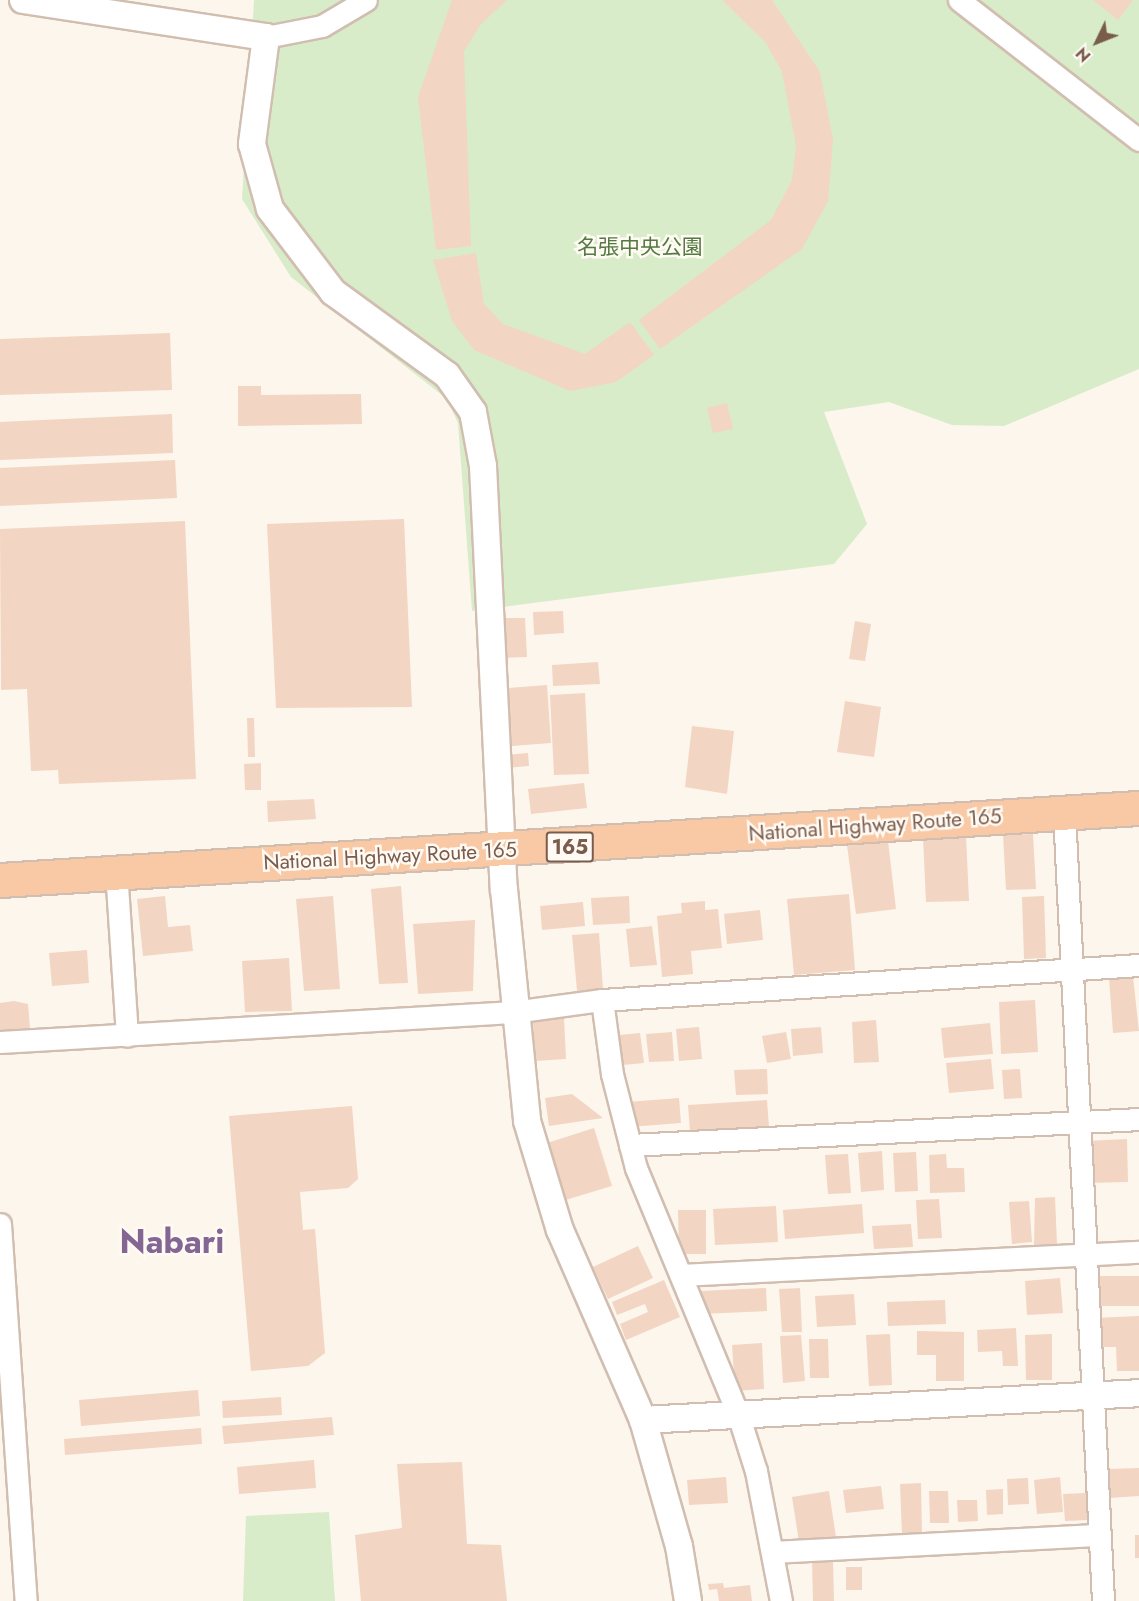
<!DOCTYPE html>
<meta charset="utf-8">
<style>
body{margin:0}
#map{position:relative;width:1139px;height:1601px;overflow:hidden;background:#fdf6ec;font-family:Jost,"Noto Sans JP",sans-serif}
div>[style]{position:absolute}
.green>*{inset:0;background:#d8ecc9}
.building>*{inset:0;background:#f3d5c3}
.roads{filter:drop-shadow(2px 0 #d1beb0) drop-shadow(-2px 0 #d1beb0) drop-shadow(0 2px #d1beb0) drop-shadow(0 -2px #d1beb0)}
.minor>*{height:21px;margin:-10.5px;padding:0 10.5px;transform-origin:10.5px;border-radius:10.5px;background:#fff}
.tertiary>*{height:26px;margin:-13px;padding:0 13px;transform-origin:13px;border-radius:13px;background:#fff}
.trunk>*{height:33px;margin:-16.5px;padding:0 16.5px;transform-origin:16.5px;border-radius:16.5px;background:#f9c8a4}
span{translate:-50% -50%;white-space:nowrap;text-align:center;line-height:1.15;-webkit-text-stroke:5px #fffaf3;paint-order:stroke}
.shield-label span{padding:2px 4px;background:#fffaf3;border:2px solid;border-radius:4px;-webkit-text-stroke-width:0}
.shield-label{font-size:20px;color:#7a5c4d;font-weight:700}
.park-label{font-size:21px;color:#537a41}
.street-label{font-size:21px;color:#7a5c4d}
.town-label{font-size:33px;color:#846695;font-weight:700}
.north{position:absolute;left:1067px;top:12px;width:60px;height:60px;-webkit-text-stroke:4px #fffaf3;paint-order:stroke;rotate:227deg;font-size:16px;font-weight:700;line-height:24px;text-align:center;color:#7a5c4d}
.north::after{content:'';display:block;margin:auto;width:21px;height:27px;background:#7a5c4d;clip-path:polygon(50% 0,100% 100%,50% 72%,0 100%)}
</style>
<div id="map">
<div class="green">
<i style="clip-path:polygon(254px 0,1139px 0,1139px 369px,1004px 426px,952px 425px,889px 402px,824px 412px,867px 524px,834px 564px,472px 611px,458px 423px,447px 399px,291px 277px,242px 199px)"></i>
<i style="clip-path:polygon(329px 1512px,335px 1601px,243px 1601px,246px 1516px)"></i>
</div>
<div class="building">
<i style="clip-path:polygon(452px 0,507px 0,481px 24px,464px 51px,471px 246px,436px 250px,418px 97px)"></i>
<i style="clip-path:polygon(722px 0,772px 0,820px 72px,833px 140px,828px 201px,802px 249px,660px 349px,639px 320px,771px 220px,792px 180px,796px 146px,782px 72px,766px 43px)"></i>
<i style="clip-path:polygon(1093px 0,1133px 0,1118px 20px)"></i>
<i style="clip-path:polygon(476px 253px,484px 304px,503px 324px,585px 354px,630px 322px,654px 355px,616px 382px,570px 391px,474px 350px,452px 321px,433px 260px)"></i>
<i style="clip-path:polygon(170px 333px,172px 390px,0 395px,0 339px)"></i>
<i style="clip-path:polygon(238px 386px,261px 386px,261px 395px,361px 394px,362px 424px,238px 426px)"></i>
<i style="clip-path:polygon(727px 403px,733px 429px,713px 433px,707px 408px)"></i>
<i style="clip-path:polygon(172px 414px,173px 453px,0 460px,0 422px)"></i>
<i style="clip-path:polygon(175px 460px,177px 498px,0 506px,0 468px)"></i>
<i style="clip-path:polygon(404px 519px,412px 707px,276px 708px,267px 524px)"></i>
<i style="clip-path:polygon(185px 521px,196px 779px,59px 784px,58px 770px,31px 771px,27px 689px,1px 690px,0 529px)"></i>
<i style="clip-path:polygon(563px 611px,564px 633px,534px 635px,533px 612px)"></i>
<i style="clip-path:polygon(503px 618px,525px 618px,527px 657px,504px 658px)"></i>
<i style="clip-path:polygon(855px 621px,871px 624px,865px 661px,849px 659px)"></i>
<i style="clip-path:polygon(598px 662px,600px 684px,553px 686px,552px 665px)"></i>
<i style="clip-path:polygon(547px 685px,551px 743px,512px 746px,508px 688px)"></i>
<i style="clip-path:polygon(585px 693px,589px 774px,554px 775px,550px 695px)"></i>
<i style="clip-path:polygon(845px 701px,881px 707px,874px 757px,837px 752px)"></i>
<i style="clip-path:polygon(247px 718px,254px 718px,255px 757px,248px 757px)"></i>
<i style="clip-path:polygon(692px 726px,734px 731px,727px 794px,685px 787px)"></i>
<i style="clip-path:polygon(528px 753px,529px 766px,505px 768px,504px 755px)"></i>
<i style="clip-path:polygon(261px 763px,261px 790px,245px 790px,244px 764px)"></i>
<i style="clip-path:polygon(584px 783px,587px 808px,531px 814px,528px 789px)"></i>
<i style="clip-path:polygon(314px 799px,316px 819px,268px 822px,267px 801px)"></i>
<i style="clip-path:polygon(1033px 834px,1036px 889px,1006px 890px,1003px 835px)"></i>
<i style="clip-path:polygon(966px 836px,969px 901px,926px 902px,923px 837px)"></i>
<i style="clip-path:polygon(888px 841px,896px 909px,856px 914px,847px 845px)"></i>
<i style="clip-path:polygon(401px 886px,408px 983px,379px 984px,371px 889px)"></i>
<i style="clip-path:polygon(849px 894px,855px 970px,794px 975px,787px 899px)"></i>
<i style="clip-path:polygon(165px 896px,168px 927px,190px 925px,193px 951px,143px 956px,137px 899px)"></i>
<i style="clip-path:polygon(333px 896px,340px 989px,304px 991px,296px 899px)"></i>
<i style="clip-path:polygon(629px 896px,630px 923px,593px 925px,591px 898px)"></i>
<i style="clip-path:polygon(1044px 896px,1046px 958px,1024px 959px,1022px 897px)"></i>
<i style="clip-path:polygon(705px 901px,705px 910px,718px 909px,722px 948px,691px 951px,693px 974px,662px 977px,657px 916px,682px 913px,681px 903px)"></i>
<i style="clip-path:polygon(583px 902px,585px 926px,542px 930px,540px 906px)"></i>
<i style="clip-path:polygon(760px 910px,763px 940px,727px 944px,724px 914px)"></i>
<i style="clip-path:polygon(475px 920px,473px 991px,418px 994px,413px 924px)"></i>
<i style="clip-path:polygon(652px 926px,657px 965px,630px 967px,626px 929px)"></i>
<i style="clip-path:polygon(599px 933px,603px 989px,577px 991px,572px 935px)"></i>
<i style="clip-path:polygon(87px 950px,89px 983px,52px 986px,49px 953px)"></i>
<i style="clip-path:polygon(289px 958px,292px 1011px,245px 1012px,242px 961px)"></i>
<i style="clip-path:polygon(1133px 977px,1139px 1031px,1113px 1033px,1109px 978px)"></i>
<i style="clip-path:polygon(1035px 1000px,1038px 1052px,1001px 1054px,999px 1002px)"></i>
<i style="clip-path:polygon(14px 1001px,28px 1004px,30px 1028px,0 1030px,0 1003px)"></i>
<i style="clip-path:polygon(564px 1018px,566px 1059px,535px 1061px,533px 1020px)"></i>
<i style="clip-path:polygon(876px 1020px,879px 1062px,854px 1063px,852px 1022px)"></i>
<i style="clip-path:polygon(990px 1023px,993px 1054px,944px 1058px,941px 1028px)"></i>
<i style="clip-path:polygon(699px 1027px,702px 1059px,679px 1061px,676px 1029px)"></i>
<i style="clip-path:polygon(821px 1027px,823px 1053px,793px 1056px,791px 1029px)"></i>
<i style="clip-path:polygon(672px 1032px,674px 1061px,649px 1062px,646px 1034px)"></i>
<i style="clip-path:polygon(786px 1032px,791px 1059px,767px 1063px,762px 1036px)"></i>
<i style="clip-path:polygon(640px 1033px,644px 1063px,623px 1065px,619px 1035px)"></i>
<i style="clip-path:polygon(991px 1059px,994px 1089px,949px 1093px,946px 1063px)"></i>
<i style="clip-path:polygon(767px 1069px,768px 1094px,736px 1095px,734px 1070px)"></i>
<i style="clip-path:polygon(1020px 1069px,1022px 1098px,1004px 1099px,1002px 1070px)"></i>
<i style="clip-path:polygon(572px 1094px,603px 1118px,549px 1126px,545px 1098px)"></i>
<i style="clip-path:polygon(679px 1098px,681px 1123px,629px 1127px,627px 1102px)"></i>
<i style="clip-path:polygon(767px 1100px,769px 1127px,690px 1132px,688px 1105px)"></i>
<i style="clip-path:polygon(352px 1106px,358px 1179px,348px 1188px,300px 1192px,303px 1230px,315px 1229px,325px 1353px,308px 1366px,251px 1371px,229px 1116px)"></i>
<i style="clip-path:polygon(594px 1128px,612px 1186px,562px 1201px,544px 1144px)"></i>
<i style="clip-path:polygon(1127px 1139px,1128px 1182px,1087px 1183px,1086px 1141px)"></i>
<i style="clip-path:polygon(882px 1151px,884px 1190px,861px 1192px,858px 1153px)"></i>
<i style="clip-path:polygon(916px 1152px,918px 1191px,895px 1192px,893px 1153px)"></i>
<i style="clip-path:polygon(848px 1154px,851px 1193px,828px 1194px,825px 1155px)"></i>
<i style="clip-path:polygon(946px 1154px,947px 1168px,964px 1168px,965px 1192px,930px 1193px,929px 1155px)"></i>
<i style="clip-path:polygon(1055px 1197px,1057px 1244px,1034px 1245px,1035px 1198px)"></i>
<i style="clip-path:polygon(939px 1199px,942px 1238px,918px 1239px,916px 1200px)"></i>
<i style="clip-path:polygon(1029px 1201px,1032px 1242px,1012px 1244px,1009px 1202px)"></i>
<i style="clip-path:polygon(862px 1204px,864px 1233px,785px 1239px,783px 1210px)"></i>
<i style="clip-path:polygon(776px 1206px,778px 1242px,715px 1245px,713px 1209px)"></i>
<i style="clip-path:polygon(678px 1210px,706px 1210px,706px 1254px,679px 1254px)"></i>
<i style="clip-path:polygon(911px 1224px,913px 1247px,874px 1249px,872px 1226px)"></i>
<i style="clip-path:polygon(638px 1246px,653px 1278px,608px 1299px,593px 1267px)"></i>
<i style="clip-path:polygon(1099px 1276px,1139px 1276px,1139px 1306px,1099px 1306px)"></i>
<i style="clip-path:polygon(1060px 1278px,1063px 1313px,1027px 1315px,1025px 1281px)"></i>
<i style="clip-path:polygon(664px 1280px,680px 1317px,626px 1340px,620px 1324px,648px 1312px,645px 1304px,617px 1315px,612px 1302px)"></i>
<i style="clip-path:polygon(766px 1288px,767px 1311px,701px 1314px,700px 1291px)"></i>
<i style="clip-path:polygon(800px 1288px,802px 1332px,782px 1332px,779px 1289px)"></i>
<i style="clip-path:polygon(854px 1294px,856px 1325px,817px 1327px,815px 1296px)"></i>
<i style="clip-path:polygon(945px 1300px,946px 1324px,888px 1326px,887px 1302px)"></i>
<i style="clip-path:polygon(1139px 1316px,1139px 1371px,1117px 1371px,1116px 1347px,1095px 1347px,1093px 1318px)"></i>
<i style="clip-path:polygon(1016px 1328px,1018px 1366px,1003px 1366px,1002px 1351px,978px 1352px,977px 1330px)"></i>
<i style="clip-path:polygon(917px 1331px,964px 1332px,964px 1381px,936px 1381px,936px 1355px,917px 1355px)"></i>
<i style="clip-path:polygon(890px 1334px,892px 1385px,869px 1386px,866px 1335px)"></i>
<i style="clip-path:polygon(1052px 1334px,1052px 1380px,1026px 1380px,1025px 1335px)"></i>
<i style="clip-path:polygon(801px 1335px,805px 1381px,783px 1383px,780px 1336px)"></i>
<i style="clip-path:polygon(809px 1339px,828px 1339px,829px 1378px,810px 1378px)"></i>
<i style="clip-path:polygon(762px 1343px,764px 1389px,735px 1391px,732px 1345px)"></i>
<i style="clip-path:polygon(198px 1390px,200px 1416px,81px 1426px,79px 1400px)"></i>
<i style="clip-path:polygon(281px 1397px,282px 1415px,223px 1418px,222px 1401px)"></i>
<i style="clip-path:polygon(332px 1417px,334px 1435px,224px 1444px,222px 1426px)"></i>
<i style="clip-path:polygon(201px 1428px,202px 1444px,65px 1455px,64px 1439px)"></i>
<i style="clip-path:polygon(314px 1460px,316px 1488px,239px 1494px,237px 1467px)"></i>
<i style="clip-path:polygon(462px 1462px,467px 1544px,501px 1545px,507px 1601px,361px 1601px,355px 1535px,402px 1528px,397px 1464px)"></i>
<i style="clip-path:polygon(1139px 1468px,1139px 1496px,1109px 1498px,1108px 1469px)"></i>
<i style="clip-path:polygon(726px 1477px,728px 1503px,689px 1505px,687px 1480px)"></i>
<i style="clip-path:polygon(1060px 1477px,1063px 1512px,1037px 1514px,1034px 1480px)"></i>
<i style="clip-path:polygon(1028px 1478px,1029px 1504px,1008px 1505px,1007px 1479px)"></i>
<i style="clip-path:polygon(921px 1483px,922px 1534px,902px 1535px,900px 1484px)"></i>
<i style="clip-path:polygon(881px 1486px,884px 1509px,846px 1513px,843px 1490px)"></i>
<i style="clip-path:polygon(1003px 1489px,1003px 1514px,987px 1515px,986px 1490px)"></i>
<i style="clip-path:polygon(829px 1491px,836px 1537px,799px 1542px,792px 1497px)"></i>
<i style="clip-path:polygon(929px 1491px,948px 1491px,949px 1523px,930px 1523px)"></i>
<i style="clip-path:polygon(1086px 1493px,1088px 1520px,1065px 1521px,1063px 1494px)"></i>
<i style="clip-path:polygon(957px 1500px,977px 1500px,978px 1521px,958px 1522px)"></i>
<i style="clip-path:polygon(1135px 1535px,1139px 1535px,1139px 1558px,1135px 1558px)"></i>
<i style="clip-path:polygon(812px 1561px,833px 1561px,834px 1601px,813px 1601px)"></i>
<i style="clip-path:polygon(846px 1567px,862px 1567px,862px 1590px,846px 1590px)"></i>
<i style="clip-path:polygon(723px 1583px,724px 1588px,750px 1585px,752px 1601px,719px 1601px,717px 1589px,709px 1590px,708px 1584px)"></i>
</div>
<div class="roads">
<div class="minor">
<i style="left:959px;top:0;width:228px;rotate:37.9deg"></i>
<i style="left:266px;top:37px;width:57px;rotate:-11.1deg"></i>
<i style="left:322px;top:26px;width:51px;rotate:-30.6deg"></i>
<i style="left:1064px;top:812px;width:790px;rotate:87.17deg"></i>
<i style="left:116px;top:870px;width:166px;rotate:86.2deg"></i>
<i style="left:602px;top:1000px;width:75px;rotate:82.3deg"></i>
<i style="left:612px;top:1074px;width:97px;rotate:75.7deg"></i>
<i style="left:636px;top:1168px;width:266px;rotate:67.5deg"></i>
<i style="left:738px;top:1414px;width:60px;rotate:72.5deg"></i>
<i style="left:756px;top:1471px;width:132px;rotate:79.1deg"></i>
<i style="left:0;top:1042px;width:514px;rotate:-3.35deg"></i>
<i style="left:513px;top:1012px;width:90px;rotate:-7.7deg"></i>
<i style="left:602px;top:1000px;width:538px;rotate:-3.73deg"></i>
<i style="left:630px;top:1145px;width:510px;rotate:-2.92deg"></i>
<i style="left:0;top:1224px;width:378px;rotate:86.1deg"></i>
<i style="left:681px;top:1275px;width:459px;rotate:-2.9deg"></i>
<i style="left:773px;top:1552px;width:327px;rotate:-3deg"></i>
</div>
<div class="tertiary">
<i style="left:23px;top:0;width:246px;rotate:8.7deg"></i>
<i style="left:266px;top:37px;width:108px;rotate:97.5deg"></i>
<i style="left:252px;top:144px;width:67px;rotate:74.5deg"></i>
<i style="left:270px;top:209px;width:104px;rotate:52.8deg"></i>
<i style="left:333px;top:292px;width:141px;rotate:36.1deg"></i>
<i style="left:447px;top:375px;width:45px;rotate:54.9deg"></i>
<i style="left:473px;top:412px;width:55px;rotate:79.5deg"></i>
<i style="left:483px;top:466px;width:424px;rotate:87.2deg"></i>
<i style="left:504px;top:889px;width:233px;rotate:84.3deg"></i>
<i style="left:527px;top:1121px;width:114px;rotate:73.2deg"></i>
<i style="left:560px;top:1230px;width:207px;rotate:66.4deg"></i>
<i style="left:643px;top:1420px;width:131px;rotate:74.1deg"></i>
<i style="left:679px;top:1546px;width:56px;rotate:80.7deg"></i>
<i style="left:643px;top:1420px;width:497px;rotate:-3.1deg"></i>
</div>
<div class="trunk">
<i style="left:0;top:880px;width:1141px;rotate:-3.62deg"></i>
</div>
</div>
<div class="shield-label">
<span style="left:570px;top:847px">165</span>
</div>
<div class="park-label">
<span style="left:640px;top:247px">名張中央公園</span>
</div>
<div class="street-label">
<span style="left:875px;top:825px;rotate:-4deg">National Highway Route 165</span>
<span style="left:390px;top:856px;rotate:-3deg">National Highway Route 165</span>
</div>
<div class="town-label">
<span style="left:172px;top:1242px">Nabari</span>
</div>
<div class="north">N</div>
</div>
